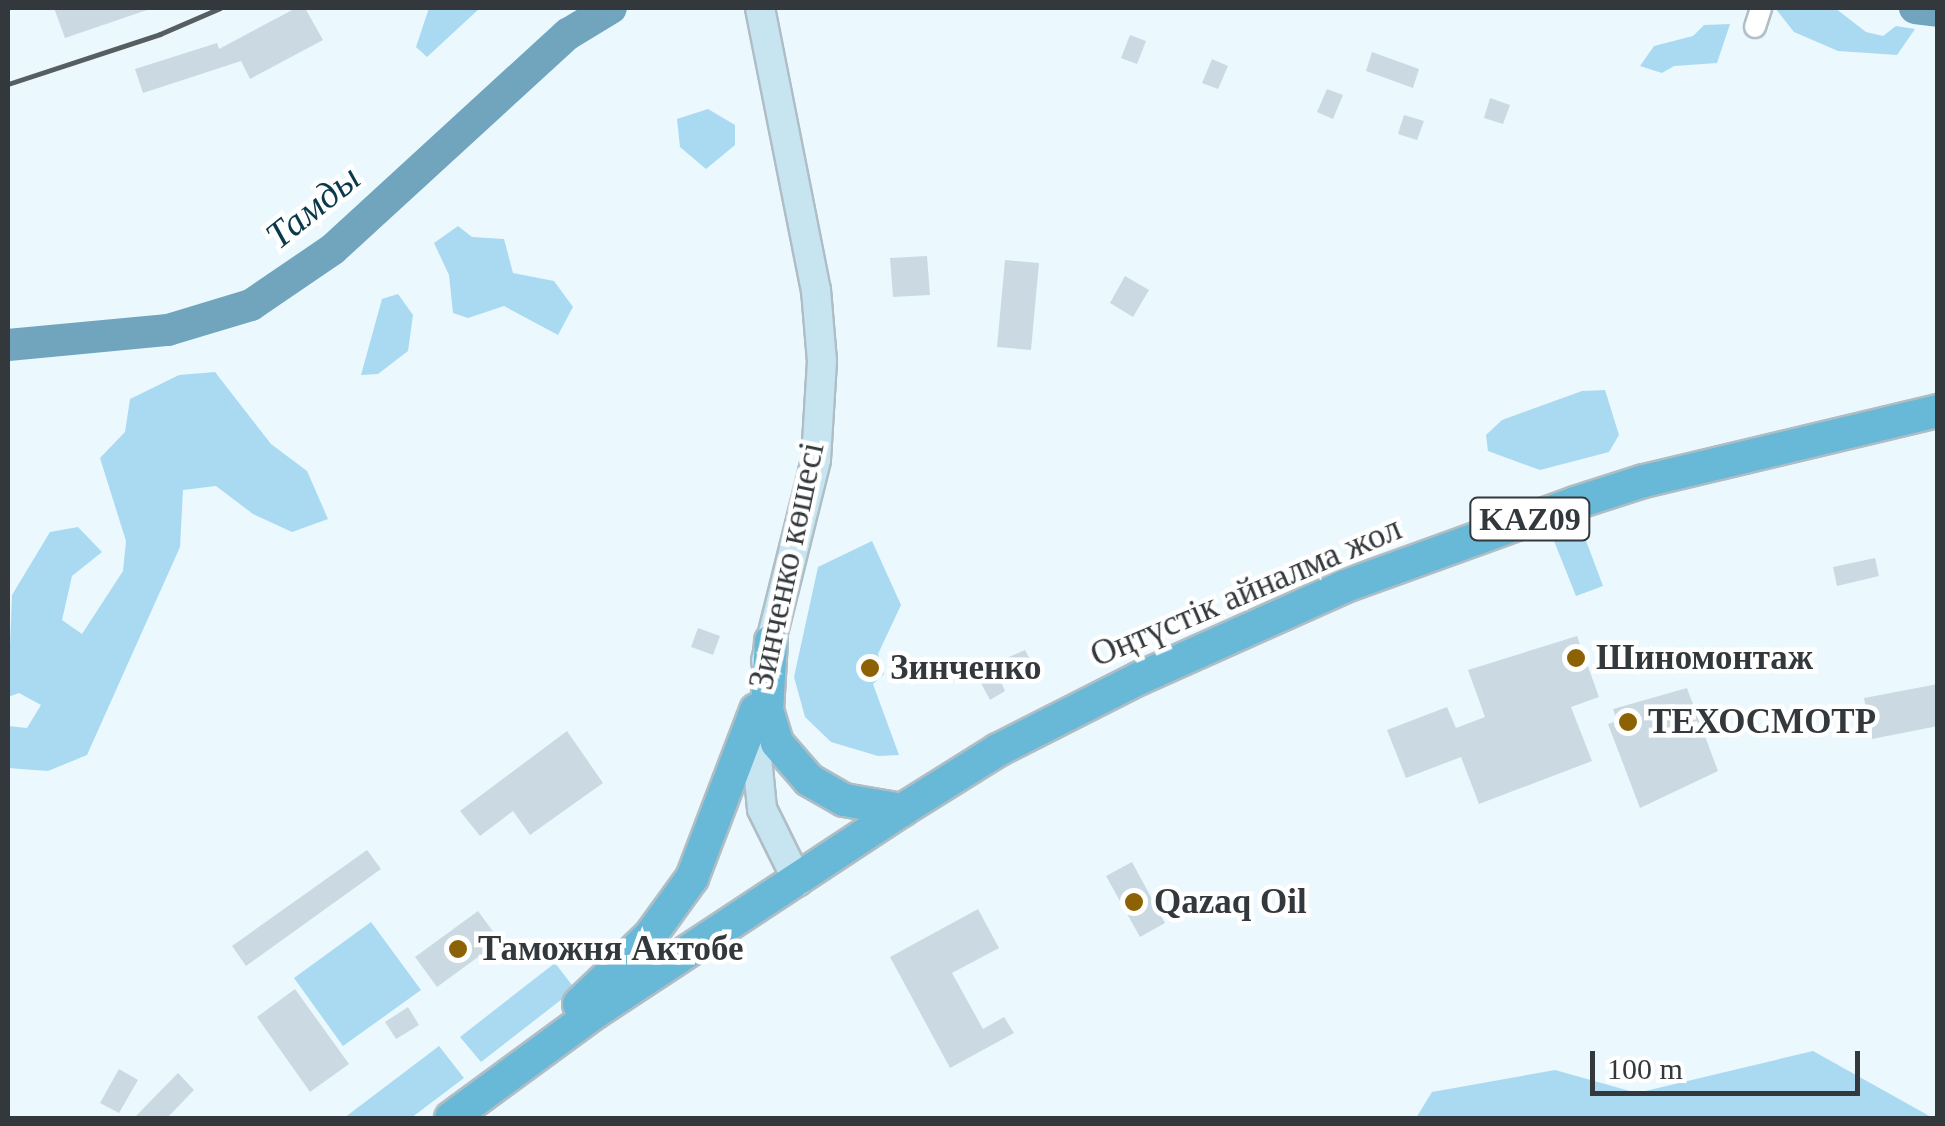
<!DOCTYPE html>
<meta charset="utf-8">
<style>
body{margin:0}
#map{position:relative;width:1945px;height:1126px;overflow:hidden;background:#ebf8fe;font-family:Georgia,serif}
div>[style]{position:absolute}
.green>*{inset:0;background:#a9daf1}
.river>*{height:32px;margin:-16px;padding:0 16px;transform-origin:16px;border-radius:16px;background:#71a5bd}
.building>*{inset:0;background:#cbdae2}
.roads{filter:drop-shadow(2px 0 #afbdc5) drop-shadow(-2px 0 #afbdc5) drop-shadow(0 2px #afbdc5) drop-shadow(0 -2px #afbdc5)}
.minor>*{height:20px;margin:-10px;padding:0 10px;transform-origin:10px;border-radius:10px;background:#fff}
.secondary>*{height:28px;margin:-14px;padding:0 14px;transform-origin:14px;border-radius:14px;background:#c7e4f1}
.trunk>*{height:32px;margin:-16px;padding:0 16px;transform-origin:16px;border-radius:16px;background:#68b8d8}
.rail>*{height:5px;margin:-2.5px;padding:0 2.5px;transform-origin:2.5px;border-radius:2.5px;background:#575e62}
.dots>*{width:28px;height:28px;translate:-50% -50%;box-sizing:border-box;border:5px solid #fff;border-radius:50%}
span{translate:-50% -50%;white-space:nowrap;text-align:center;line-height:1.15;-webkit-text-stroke:9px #fff;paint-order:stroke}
.shield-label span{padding:2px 8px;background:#fff;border:2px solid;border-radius:8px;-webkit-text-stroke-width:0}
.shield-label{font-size:32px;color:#32383b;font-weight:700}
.street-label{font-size:35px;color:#32383b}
.poi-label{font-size:35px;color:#32383b;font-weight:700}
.left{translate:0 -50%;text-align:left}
.water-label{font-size:38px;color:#0a394b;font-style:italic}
.frame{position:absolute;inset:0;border:10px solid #32383b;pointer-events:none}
.scale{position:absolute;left:1590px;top:1051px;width:270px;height:45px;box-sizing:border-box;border:5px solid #32383b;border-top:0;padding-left:12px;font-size:30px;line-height:35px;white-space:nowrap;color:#32383b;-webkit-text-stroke:8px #fff;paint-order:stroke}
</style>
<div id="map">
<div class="green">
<i style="clip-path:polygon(429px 8px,480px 8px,427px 57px,416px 47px)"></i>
<i style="clip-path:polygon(1775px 8px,1835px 8px,1866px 32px,1883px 36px,1896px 26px,1915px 29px,1897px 55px,1838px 51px,1794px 32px)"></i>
<i style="clip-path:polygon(1730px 24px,1717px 63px,1674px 66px,1662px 73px,1640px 66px,1654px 46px,1693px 36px,1704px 25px)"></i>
<i style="clip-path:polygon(708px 109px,735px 125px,735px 145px,706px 169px,680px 147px,677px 119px)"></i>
<i style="clip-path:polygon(458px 226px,472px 237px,504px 239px,513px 273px,554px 281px,573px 307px,558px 335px,504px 306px,468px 318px,453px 313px,449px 275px,434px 243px)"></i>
<i style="clip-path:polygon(398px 294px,413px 315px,408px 351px,378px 374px,361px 375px,382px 299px)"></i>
<i style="clip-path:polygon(215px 372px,271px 444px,307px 471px,328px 519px,292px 532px,253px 514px,216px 486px,183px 490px,180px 547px,87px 755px,48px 771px,8px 768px,8px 726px,27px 728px,41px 705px,19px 693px,8px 697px,12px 595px,50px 532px,78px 527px,102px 552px,72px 576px,62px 620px,82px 634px,123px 571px,126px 541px,100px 458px,125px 432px,130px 399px,179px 375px)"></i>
<i style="clip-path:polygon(1605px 390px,1619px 435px,1609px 452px,1540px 470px,1488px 451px,1486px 435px,1502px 420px,1582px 391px)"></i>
<i style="clip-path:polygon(1582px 530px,1603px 586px,1576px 596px,1554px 541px)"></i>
<i style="clip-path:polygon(872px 541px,901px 605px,878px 654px,884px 674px,873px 684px,899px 755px,878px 756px,831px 742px,805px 717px,794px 677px,818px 567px)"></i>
<i style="clip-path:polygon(371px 922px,421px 990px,343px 1046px,294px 978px)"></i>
<i style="clip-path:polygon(555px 963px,575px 989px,481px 1062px,460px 1037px)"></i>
<i style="clip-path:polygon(439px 1046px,464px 1078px,411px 1118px,344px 1118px)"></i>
<i style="clip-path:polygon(1813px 1051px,1933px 1118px,1416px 1118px,1432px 1092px,1555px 1070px,1637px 1093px)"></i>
</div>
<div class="river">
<i style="left:1915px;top:8px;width:23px;rotate:7deg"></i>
<i style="left:8px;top:345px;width:161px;rotate:-5.4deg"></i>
<i style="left:168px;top:330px;width:87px;rotate:-16.8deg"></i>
<i style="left:251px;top:305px;width:99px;rotate:-34.3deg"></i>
<i style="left:333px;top:249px;width:319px;rotate:-42.5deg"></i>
<i style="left:568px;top:34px;width:50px;rotate:-31.2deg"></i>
</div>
<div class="building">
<i style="clip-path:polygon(54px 8px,146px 8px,147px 10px,65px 38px)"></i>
<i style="clip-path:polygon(296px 8px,305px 8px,323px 40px,250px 79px,241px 61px,143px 93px,135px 69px,217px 43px,219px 49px)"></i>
<i style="clip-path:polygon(1130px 35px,1146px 41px,1137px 64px,1121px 58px)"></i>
<i style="clip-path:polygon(1372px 52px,1419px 69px,1413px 88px,1366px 71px)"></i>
<i style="clip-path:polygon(1212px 59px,1228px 66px,1218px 89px,1202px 83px)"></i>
<i style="clip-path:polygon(1327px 89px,1343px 95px,1333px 119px,1317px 112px)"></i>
<i style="clip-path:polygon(1490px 98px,1510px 105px,1503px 124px,1484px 118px)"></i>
<i style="clip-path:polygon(1404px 115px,1424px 121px,1417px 140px,1398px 134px)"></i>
<i style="clip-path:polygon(927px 256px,930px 295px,893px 297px,890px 258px)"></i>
<i style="clip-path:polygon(1005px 260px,1039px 263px,1031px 350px,997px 347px)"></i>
<i style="clip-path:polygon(1125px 276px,1149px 290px,1133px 317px,1110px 303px)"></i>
<i style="clip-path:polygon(1875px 558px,1879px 576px,1837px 586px,1833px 567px)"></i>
<i style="clip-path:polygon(698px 628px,720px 636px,713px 655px,691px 647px)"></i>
<i style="clip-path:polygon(1577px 636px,1599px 697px,1571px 707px,1592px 761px,1479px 804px,1461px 757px,1406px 778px,1387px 730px,1447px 707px,1456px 728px,1485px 717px,1468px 670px)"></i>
<i style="clip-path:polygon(1025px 650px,1034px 667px,1002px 684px,1005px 691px,990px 700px,975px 672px)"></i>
<i style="clip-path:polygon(1938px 684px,1938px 726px,1872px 739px,1864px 698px)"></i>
<i style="clip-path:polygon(1687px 688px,1718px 771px,1640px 808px,1608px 724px,1617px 721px,1613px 709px)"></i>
<i style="clip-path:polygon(567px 731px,603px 783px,530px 835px,513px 811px,480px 836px,460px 811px)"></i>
<i style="clip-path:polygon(367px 850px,381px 869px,246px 966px,232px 946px)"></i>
<i style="clip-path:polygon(1132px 862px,1165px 923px,1140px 937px,1106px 876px)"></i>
<i style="clip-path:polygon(978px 909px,999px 948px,952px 973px,983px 1029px,1004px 1017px,1014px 1033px,950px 1068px,890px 957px)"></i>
<i style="clip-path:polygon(478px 911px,500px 941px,437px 987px,415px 957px)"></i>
<i style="clip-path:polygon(295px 989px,349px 1064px,310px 1092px,257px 1017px)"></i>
<i style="clip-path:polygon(408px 1007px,419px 1025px,396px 1039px,385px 1022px)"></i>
<i style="clip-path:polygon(119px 1069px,138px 1080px,119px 1113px,100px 1103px)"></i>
<i style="clip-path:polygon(178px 1073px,194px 1090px,167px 1118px,134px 1118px)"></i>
</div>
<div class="roads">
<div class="minor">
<i style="left:1755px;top:27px;width:20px;rotate:-72deg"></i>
</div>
<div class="secondary">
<i style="left:760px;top:8px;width:288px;rotate:78.8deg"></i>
<i style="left:816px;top:290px;width:71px;rotate:85.2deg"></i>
<i style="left:822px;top:361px;width:99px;rotate:93.5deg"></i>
<i style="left:816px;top:460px;width:207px;rotate:104deg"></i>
<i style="left:754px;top:727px;width:82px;rotate:84.4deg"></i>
<i style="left:762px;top:809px;width:81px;rotate:63.7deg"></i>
</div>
<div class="trunk">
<i style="left:771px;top:641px;width:69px;rotate:93.3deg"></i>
<i style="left:767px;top:710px;width:34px;rotate:73deg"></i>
<i style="left:777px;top:743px;width:49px;rotate:49.1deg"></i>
<i style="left:809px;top:780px;width:40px;rotate:29.7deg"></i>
<i style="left:844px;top:800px;width:59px;rotate:9.8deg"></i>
<i style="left:579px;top:1004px;width:98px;rotate:-43.8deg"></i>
<i style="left:650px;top:936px;width:72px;rotate:-54.1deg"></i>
<i style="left:692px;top:878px;width:180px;rotate:-69.1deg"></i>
<i style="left:451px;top:1118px;width:177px;rotate:-36.3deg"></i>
<i style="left:594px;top:1013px;width:369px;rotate:-33.4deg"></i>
<i style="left:902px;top:810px;width:113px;rotate:-32deg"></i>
<i style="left:998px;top:750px;width:159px;rotate:-26.9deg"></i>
<i style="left:1140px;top:678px;width:222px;rotate:-24.1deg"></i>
<i style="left:1343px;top:587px;width:247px;rotate:-19.9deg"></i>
<i style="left:1575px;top:503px;width:72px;rotate:-17.7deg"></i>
<i style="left:1644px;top:481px;width:302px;rotate:-13.4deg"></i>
</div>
</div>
<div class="rail">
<i style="left:8px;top:84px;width:160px;rotate:-18.2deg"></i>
<i style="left:160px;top:34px;width:65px;rotate:-23.4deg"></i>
</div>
<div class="dots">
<i style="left:1576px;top:658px;background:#8c6204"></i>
<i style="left:870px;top:668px;background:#8c6204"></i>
<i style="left:1628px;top:722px;background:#8c6204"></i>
<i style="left:1134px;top:902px;background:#8c6204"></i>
<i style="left:458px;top:949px;background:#8c6204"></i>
</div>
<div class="shield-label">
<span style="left:1530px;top:519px">KAZ09</span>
</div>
<div class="street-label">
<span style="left:787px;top:566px;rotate:-78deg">Зинченко көшесі</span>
<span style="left:1246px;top:592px;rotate:-23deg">Оңтүстік айналма жол</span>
</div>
<div class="poi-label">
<span class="left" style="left:1596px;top:658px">Шиномонтаж</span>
<span class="left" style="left:890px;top:668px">Зинченко</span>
<span class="left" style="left:1648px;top:722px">ТЕХОСМОТР</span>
<span class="left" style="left:1154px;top:902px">Qazaq Oil</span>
<span class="left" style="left:478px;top:949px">Таможня Актобе</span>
</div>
<div class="water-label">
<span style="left:313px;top:207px;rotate:-39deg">Тамды</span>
</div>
<div class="frame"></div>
<div class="scale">100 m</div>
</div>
